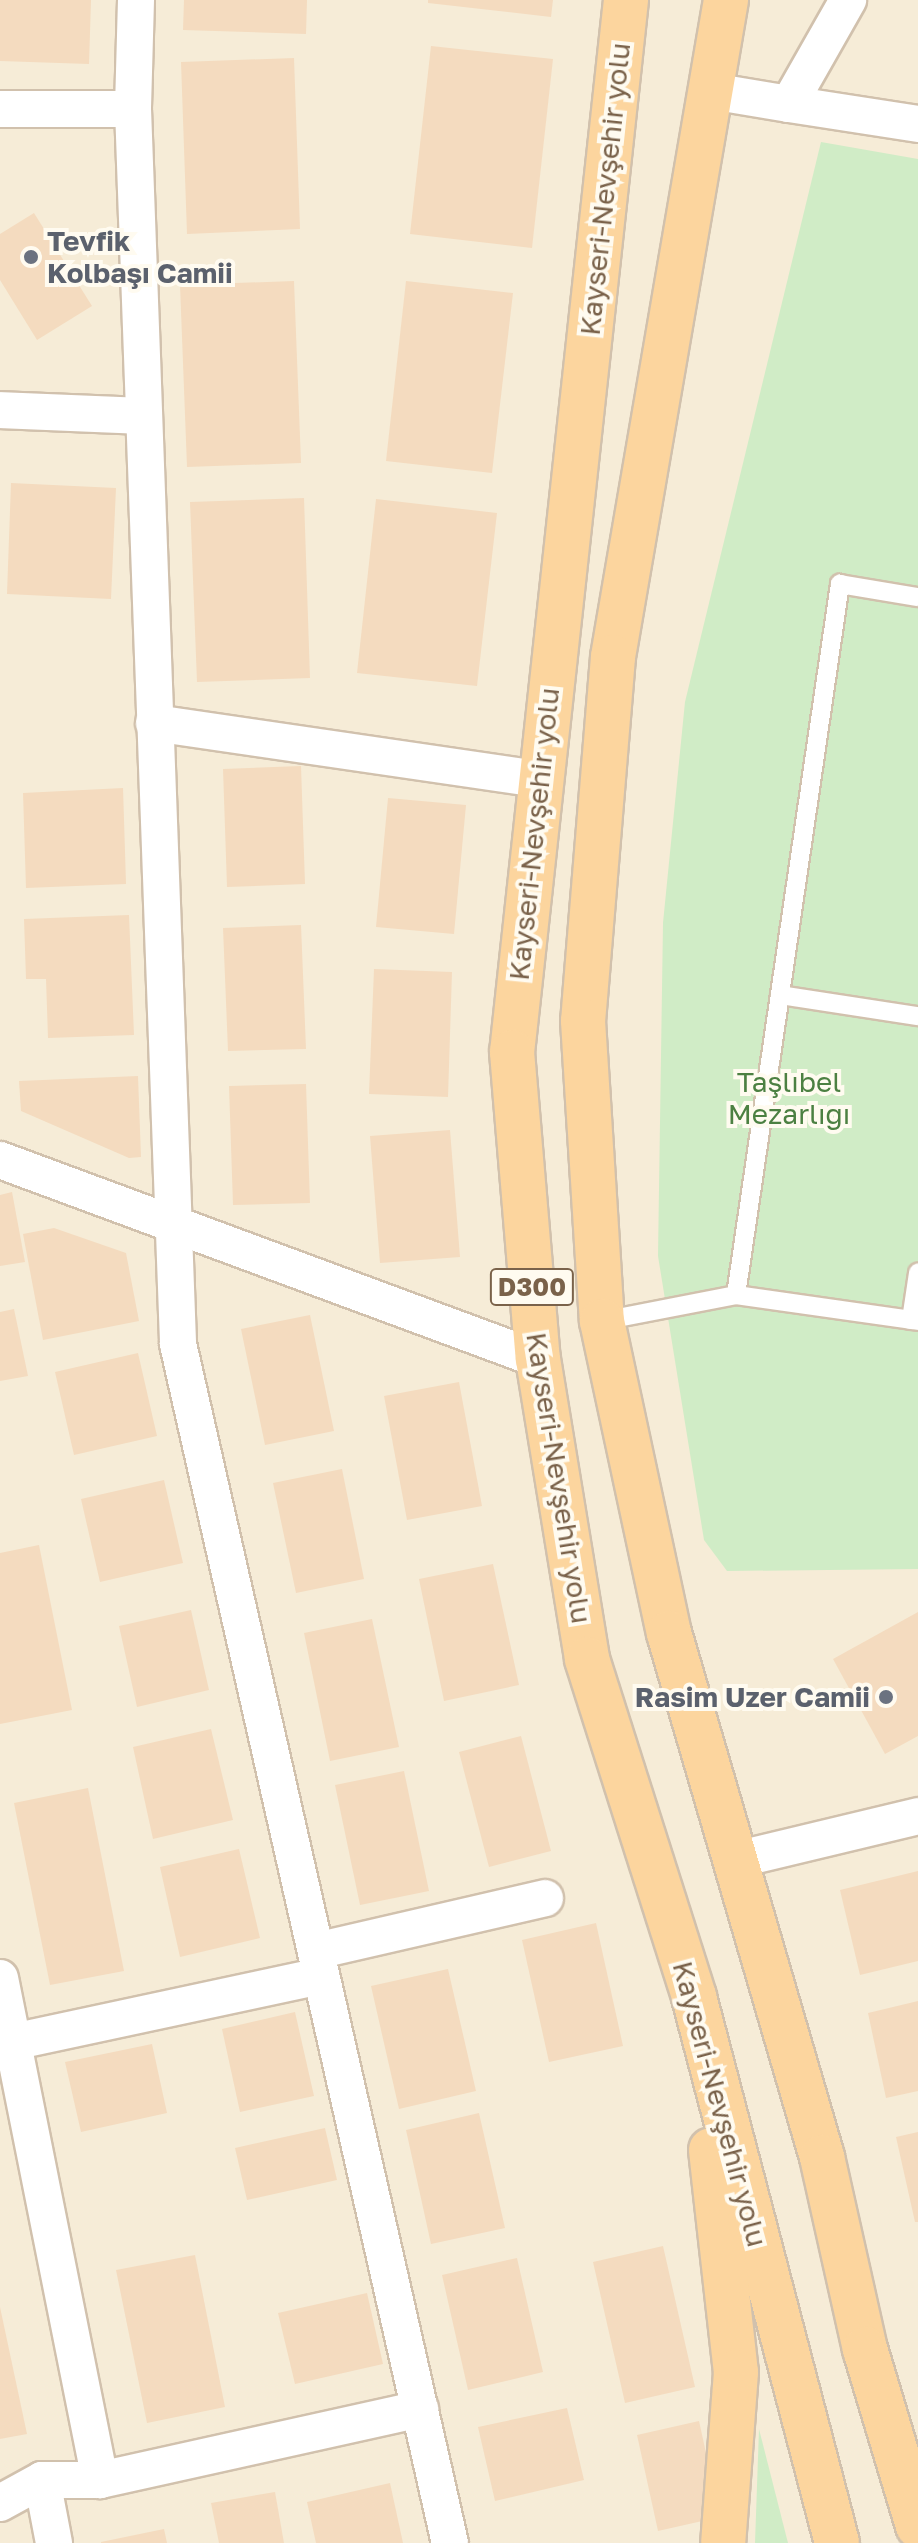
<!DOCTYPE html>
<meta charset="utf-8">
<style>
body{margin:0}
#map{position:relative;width:918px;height:2543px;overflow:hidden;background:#fdf8e9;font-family:"Golos Text",sans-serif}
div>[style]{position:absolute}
.residential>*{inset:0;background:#f6ecd7}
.green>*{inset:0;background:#d0ecc6}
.building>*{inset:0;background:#f4dbbf}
.roads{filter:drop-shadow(2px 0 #d1c1ad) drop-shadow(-2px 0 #d1c1ad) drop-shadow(0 2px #d1c1ad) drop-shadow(0 -2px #d1c1ad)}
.service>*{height:18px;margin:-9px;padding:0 9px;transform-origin:9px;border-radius:9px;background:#fff}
.minor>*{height:36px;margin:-18px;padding:0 18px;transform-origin:18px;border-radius:18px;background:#fff}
.trunk>*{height:44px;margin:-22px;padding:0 22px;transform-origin:22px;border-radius:22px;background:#fcd59e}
.dots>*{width:22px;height:22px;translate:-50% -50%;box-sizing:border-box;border:4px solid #fffbf0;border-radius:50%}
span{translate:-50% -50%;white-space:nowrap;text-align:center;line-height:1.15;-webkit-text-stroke:8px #fffbf0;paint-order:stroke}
.shield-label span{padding:2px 6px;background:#fffbf0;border:2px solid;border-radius:6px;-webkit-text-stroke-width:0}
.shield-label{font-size:26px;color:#7a624a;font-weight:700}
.street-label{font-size:28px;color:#7a624a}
.worship-label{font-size:28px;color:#5b616d;font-weight:700}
.left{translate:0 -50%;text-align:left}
.right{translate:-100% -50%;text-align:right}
.park-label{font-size:28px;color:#4c8042}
</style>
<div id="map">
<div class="residential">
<i style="clip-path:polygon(0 0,918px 0,918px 2543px,0 2543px)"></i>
</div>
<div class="green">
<i style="clip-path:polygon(821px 142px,918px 159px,918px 1569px,727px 1571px,704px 1540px,658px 1256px,663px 923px,685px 702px)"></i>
<i style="clip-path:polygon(759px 2429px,788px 2543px,755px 2543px)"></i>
</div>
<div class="building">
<i style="clip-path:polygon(0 0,91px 0,89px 64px,0 61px)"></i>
<i style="clip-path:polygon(184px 0,307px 0,306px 34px,183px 30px)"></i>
<i style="clip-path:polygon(428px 0,553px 0,551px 17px,428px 3px)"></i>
<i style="clip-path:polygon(431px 46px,553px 59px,532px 248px,410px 234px)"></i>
<i style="clip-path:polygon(294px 58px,300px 229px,187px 234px,181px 62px)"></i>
<i style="clip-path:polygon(34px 213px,92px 306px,37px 340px,0 280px,0 234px)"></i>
<i style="clip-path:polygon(294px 281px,301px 463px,187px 467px,180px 285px)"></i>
<i style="clip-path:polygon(406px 281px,513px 293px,492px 473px,386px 461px)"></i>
<i style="clip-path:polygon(11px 483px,116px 488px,111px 599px,7px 594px)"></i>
<i style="clip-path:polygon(304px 498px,310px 678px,197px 682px,190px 502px)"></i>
<i style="clip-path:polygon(376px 499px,497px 513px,477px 686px,357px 673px)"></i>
<i style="clip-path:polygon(301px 766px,305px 884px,227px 887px,223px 769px)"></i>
<i style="clip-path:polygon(123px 788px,126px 884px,26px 888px,23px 793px)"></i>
<i style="clip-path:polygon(388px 798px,466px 805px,454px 934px,376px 927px)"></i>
<i style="clip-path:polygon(129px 915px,134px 1035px,48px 1038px,46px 979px,26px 979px,24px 919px)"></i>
<i style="clip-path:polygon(301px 925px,306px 1049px,228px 1051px,223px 928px)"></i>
<i style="clip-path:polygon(374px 969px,452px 972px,448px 1097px,369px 1094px)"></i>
<i style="clip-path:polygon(138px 1076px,141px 1157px,129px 1158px,21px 1111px,19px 1081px)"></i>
<i style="clip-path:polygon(306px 1084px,310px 1203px,233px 1205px,229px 1086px)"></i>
<i style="clip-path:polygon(450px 1130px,460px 1257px,380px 1263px,370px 1136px)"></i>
<i style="clip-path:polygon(12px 1192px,25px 1262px,0 1266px,0 1195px)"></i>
<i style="clip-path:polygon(54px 1228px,126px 1253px,139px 1321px,43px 1340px,23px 1234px)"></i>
<i style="clip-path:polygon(14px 1309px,28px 1376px,0 1381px,0 1312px)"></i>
<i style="clip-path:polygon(310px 1315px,334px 1431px,265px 1445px,241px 1329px)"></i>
<i style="clip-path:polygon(138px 1353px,157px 1436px,74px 1455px,55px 1372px)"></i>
<i style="clip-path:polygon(459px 1382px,482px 1506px,407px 1520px,384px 1396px)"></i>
<i style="clip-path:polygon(342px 1469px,364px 1579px,296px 1593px,273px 1483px)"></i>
<i style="clip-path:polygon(164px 1480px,183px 1563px,100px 1582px,81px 1499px)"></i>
<i style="clip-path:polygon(39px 1545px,72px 1710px,0 1724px,0 1553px)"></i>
<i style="clip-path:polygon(493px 1564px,519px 1685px,444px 1701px,419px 1579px)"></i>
<i style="clip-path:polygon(191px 1610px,209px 1690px,137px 1707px,119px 1626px)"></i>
<i style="clip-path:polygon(918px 1612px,918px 1736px,885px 1754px,833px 1659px)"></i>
<i style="clip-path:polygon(372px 1619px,399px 1747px,330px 1761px,304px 1633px)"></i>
<i style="clip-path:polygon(211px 1729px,233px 1820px,153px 1839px,133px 1747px)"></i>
<i style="clip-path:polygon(521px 1736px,551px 1851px,489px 1867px,459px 1752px)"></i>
<i style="clip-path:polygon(404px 1771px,429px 1891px,360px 1905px,335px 1785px)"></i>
<i style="clip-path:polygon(88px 1788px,124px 1971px,50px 1985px,14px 1803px)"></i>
<i style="clip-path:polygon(239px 1849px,260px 1938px,180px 1957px,160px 1867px)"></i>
<i style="clip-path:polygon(918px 1871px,918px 1961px,860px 1975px,840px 1890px)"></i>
<i style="clip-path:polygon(596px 1923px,623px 2046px,549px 2062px,522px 1940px)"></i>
<i style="clip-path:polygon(448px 1969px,476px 2091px,399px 2109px,371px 1986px)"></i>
<i style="clip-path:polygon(918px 2001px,918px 2091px,886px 2098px,868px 2013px)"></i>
<i style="clip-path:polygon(295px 2012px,314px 2096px,240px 2112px,222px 2029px)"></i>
<i style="clip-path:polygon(152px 2044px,167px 2113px,81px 2132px,65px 2062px)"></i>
<i style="clip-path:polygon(479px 2113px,505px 2228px,431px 2244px,406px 2130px)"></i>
<i style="clip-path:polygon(325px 2128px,337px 2180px,247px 2200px,235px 2148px)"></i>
<i style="clip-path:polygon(918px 2132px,918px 2222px,915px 2222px,896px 2137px)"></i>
<i style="clip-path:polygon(663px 2246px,695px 2387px,625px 2403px,593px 2262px)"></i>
<i style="clip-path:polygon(195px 2255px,225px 2407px,147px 2423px,116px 2270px)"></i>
<i style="clip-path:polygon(517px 2258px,543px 2372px,468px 2390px,442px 2275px)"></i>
<i style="clip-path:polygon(367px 2293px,383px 2364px,295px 2384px,278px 2313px)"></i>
<i style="clip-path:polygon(0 2307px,27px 2434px,0 2439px)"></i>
<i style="clip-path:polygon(567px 2408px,584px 2480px,495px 2501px,478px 2427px)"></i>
<i style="clip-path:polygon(699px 2421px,720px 2517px,658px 2531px,637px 2435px)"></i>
<i style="clip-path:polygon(390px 2483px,403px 2543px,316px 2543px,307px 2502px)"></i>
<i style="clip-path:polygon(275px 2492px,284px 2543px,219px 2543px,211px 2503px)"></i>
<i style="clip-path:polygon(164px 2529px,167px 2543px,101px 2543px,101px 2542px)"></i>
</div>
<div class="roads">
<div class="service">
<i style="left:780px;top:995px;width:140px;rotate:8.7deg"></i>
<i style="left:736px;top:1295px;width:719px;rotate:-81.68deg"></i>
<i style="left:840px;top:584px;width:79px;rotate:9.5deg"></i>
<i style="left:911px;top:1320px;width:48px;rotate:-81.5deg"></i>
<i style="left:602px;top:1321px;width:136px;rotate:-11deg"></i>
<i style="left:736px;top:1295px;width:184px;rotate:8.1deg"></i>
</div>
<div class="minor">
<i style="left:136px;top:0;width:109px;rotate:91.6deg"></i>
<i style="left:133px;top:109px;width:1236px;rotate:87.91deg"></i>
<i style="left:178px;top:1344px;width:1229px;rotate:77.22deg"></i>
<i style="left:711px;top:91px;width:79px;rotate:9.5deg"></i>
<i style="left:789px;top:104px;width:120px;rotate:-60.4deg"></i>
<i style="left:789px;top:104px;width:131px;rotate:8.8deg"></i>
<i style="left:0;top:109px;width:133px"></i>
<i style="left:0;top:410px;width:144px;rotate:2.4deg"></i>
<i style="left:154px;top:723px;width:389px;rotate:8.3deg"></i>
<i style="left:0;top:1160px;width:574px;rotate:20.3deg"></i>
<i style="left:735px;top:1860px;width:188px;rotate:-13.5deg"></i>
<i style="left:316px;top:1951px;width:235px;rotate:-13deg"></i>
<i style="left:0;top:1978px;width:512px;rotate:78.73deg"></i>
<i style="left:13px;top:2042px;width:315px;rotate:-12.1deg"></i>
<i style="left:42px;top:2480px;width:64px;rotate:79.2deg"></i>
<i style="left:0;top:2503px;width:48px;rotate:-28.7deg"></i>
<i style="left:42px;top:2480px;width:58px"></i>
<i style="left:100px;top:2480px;width:328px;rotate:-12.5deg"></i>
</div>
<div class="trunk">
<i style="left:626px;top:0;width:1058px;rotate:96.18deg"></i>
<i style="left:512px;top:1052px;width:308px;rotate:85.2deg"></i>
<i style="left:538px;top:1359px;width:304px;rotate:80.7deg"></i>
<i style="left:587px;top:1659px;width:355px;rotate:72.4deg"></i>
<i style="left:694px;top:1997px;width:564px;rotate:75.32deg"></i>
<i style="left:726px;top:0;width:667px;rotate:99.76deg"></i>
<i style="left:613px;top:657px;width:365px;rotate:94.7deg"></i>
<i style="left:583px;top:1021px;width:301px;rotate:86.4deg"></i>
<i style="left:602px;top:1321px;width:319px;rotate:77.9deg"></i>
<i style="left:669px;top:1633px;width:546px;rotate:73.72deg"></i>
<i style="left:822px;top:2157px;width:197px;rotate:77.4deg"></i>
<i style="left:865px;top:2349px;width:185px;rotate:73.3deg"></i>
<i style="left:711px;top:2150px;width:223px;rotate:83.6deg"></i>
<i style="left:736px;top:2372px;width:171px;rotate:94.3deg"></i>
</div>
</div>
<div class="dots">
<i style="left:31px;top:257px;background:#6b7280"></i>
<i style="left:886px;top:1697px;background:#6b7280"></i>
</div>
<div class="shield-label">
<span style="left:532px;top:1287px">D300</span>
</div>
<div class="street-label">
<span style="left:605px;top:189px;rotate:-84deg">Kayseri-Nevşehir yolu</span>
<span style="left:534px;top:834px;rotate:-84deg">Kayseri-Nevşehir yolu</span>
<span style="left:559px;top:1478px;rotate:81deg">Kayseri-Nevşehir yolu</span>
<span style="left:720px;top:2104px;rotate:75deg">Kayseri-Nevşehir yolu</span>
</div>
<div class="worship-label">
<span class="left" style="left:47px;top:257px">Tevfik<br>Kolbaşı Camii</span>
<span class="right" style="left:870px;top:1697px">Rasim Uzer Camii</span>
</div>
<div class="park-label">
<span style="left:789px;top:1098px">Taşlıbel<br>Mezarlığı</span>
</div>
</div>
